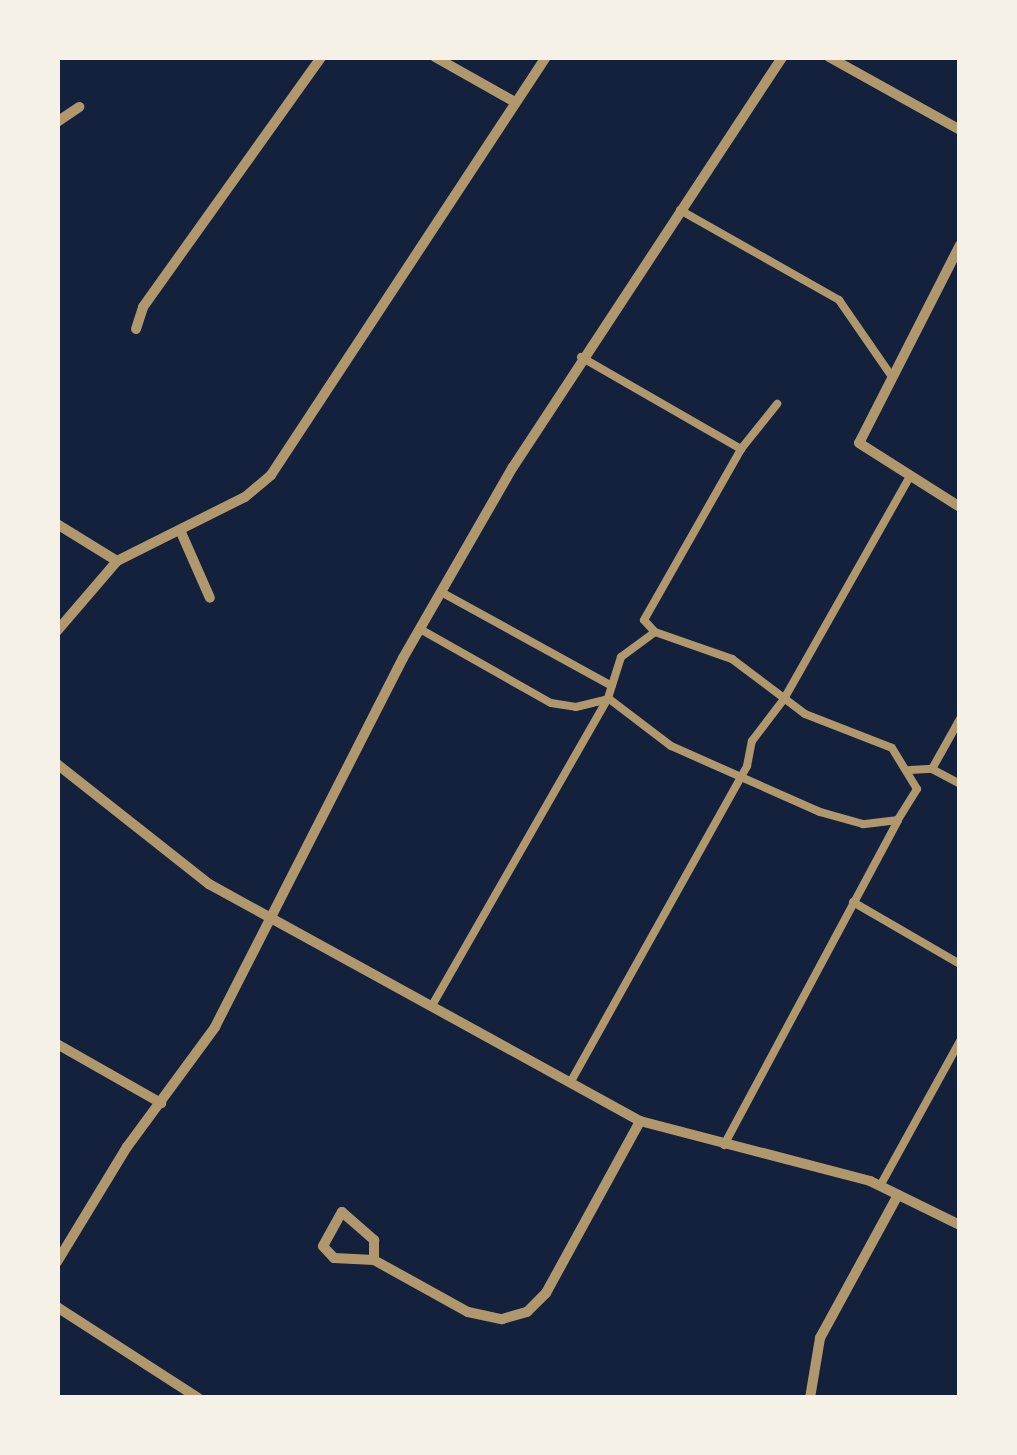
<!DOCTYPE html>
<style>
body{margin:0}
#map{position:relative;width:1017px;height:1455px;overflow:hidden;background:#14213d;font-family:"Alegreya Sans",sans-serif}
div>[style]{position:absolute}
.pedestrian>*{height:8px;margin:-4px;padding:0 4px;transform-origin:4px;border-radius:4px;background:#b1986c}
.minor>*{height:10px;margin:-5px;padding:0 5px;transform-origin:5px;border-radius:5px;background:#b1986c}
span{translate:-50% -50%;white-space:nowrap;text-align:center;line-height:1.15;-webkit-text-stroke:9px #f6f1e7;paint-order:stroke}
.frame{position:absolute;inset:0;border:60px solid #f6f1e7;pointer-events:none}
</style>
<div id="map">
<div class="pedestrian">
<i style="left:680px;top:210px;width:183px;rotate:29.5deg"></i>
<i style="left:839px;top:300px;width:90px;rotate:55.4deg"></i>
<i style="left:581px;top:357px;width:185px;rotate:29.9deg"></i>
<i style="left:441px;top:592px;width:195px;rotate:28.8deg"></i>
<i style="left:420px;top:629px;width:150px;rotate:29.5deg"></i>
<i style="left:551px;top:703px;width:25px;rotate:9deg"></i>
<i style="left:576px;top:707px;width:32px;rotate:-14deg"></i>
<i style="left:655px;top:632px;width:16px;rotate:-133deg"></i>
<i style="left:644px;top:620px;width:197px;rotate:-60.4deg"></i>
<i style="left:741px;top:449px;width:58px;rotate:-51.3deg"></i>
<i style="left:932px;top:769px;width:57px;rotate:-60.8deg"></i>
<i style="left:910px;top:770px;width:22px;rotate:-3deg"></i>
<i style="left:932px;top:769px;width:32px;rotate:28deg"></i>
<i style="left:853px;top:902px;width:124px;rotate:30.1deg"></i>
<i style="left:434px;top:1002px;width:350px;rotate:-60.2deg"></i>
<i style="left:608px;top:698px;width:43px;rotate:-72.4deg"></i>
<i style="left:621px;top:657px;width:42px;rotate:-36.3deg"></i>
<i style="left:655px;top:632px;width:82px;rotate:19.3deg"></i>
<i style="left:732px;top:659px;width:91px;rotate:37deg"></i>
<i style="left:805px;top:714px;width:93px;rotate:21.3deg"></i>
<i style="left:892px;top:748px;width:48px;rotate:58.6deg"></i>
<i style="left:917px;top:789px;width:36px;rotate:122deg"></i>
<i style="left:898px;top:820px;width:35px;rotate:173deg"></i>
<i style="left:863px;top:824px;width:45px;rotate:-164.4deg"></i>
<i style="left:820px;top:812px;width:163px;rotate:-156.1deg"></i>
<i style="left:671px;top:746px;width:79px;rotate:-142.7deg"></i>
<i style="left:570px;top:1083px;width:363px;rotate:-60.8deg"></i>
<i style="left:747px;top:766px;width:25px;rotate:-79deg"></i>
<i style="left:752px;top:741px;width:53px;rotate:-52.7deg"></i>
<i style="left:784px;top:699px;width:254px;rotate:-60.5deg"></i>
<i style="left:724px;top:1145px;width:368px;rotate:-61.8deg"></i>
<i style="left:880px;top:1186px;width:166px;rotate:-61.1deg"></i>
</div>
<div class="minor">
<i style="left:435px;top:57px;width:90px;rotate:29.4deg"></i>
<i style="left:829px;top:57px;width:150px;rotate:29.1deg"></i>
<i style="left:57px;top:122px;width:27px;rotate:-34deg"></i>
<i style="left:960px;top:245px;width:222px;rotate:117deg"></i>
<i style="left:859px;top:443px;width:120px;rotate:32.4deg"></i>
<i style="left:136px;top:329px;width:23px;rotate:-72deg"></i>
<i style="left:143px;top:307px;width:307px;rotate:-54.5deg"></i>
<i style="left:57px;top:524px;width:70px;rotate:31.7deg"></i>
<i style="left:180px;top:530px;width:74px;rotate:66.2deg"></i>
<i style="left:57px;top:631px;width:92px;rotate:-49.4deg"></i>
<i style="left:117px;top:561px;width:143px;rotate:-26.6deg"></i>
<i style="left:245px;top:497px;width:34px;rotate:-40deg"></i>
<i style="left:271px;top:475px;width:500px;rotate:-56.66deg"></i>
<i style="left:57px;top:764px;width:194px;rotate:38.3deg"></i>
<i style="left:209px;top:884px;width:492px;rotate:28.8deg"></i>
<i style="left:640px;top:1121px;width:238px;rotate:14.6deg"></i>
<i style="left:870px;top:1181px;width:100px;rotate:26.1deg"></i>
<i style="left:57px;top:1044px;width:120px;rotate:29.6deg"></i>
<i style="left:374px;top:1260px;width:40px;rotate:-177.1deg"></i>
<i style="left:334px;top:1258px;width:16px;rotate:-133deg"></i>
<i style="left:323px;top:1246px;width:39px;rotate:-61deg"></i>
<i style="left:342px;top:1212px;width:43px;rotate:41.2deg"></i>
<i style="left:374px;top:1240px;width:20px;rotate:90deg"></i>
<i style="left:374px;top:1260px;width:107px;rotate:29deg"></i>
<i style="left:468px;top:1312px;width:35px;rotate:12deg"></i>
<i style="left:502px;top:1319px;width:26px;rotate:-16deg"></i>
<i style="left:527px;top:1312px;width:27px;rotate:-45deg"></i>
<i style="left:546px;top:1293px;width:196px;rotate:-61.3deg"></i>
<i style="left:57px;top:1262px;width:135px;rotate:-58.7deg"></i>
<i style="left:127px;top:1147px;width:149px;rotate:-53.7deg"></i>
<i style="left:215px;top:1027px;width:414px;rotate:-63deg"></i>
<i style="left:403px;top:658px;width:220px;rotate:-60.1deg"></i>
<i style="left:513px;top:467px;width:490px;rotate:-56.7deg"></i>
<i style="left:57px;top:1307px;width:168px;rotate:32.8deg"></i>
<i style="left:810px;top:1398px;width:61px;rotate:-80.5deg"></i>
<i style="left:820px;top:1338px;width:163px;rotate:-61.4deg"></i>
</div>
<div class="frame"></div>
</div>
